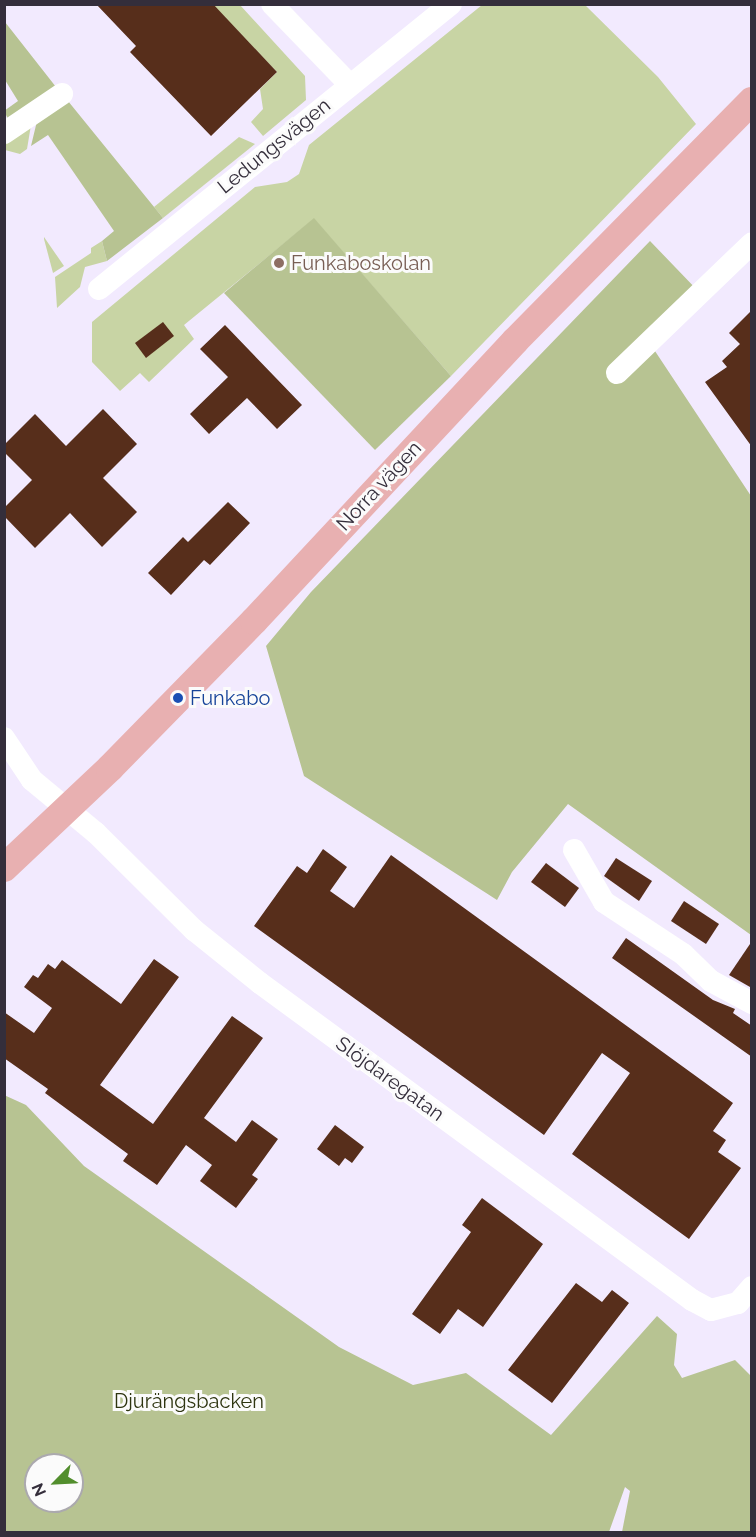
<!DOCTYPE html>
<meta charset="utf-8">
<style>
body{margin:0}
#map{position:relative;width:756px;height:1537px;overflow:hidden;background:#f2eafe;font-family:Raleway,sans-serif}
div>[style]{position:absolute}
.green>*{inset:0;background:#c8d4a4}
.forest>*{inset:0;background:#b7c392}
.building>*{inset:0;background:#572e1b}
.minor>*{height:22px;margin:-11px;padding:0 11px;transform-origin:11px;border-radius:11px;background:#fff}
.major>*{height:28px;margin:-14px;padding:0 14px;transform-origin:14px;border-radius:14px;background:#e8b0b1}
.dots>*{width:16px;height:16px;translate:-50% -50%;box-sizing:border-box;border:3px solid #fbfbfb;border-radius:50%}
span{translate:-50% -50%;white-space:nowrap;text-align:center;line-height:1.15;-webkit-text-stroke:6px #fbfbfb;paint-order:stroke}
.street-label{font-size:20px;color:#342e3b}
.education-label{font-size:20px;color:#785e54}
.left{translate:0 -50%;text-align:left}
.transit-label{font-size:20px;color:#164399}
.park-label{font-size:20px;color:#2e3510}
.frame{position:absolute;inset:0;border:6px solid #342e3b;pointer-events:none}
.north{position:absolute;left:24px;top:1453px;width:60px;height:60px;box-sizing:border-box;background:#fbfbfb;border:2px solid #aba9ae;border-radius:50%;rotate:246deg;font-size:16px;font-weight:700;line-height:24px;text-align:center;color:#342e3b}
.north::after{content:'';display:block;margin:auto;width:21px;height:27px;background:#528e2d;clip-path:polygon(50% 0,100% 100%,50% 72%,0 100%)}
</style>
<div id="map">
<div class="green">
<i style="clip-path:polygon(213px 5px,240px 5px,305px 76px,306px 100px,263px 136px,251px 122px,263px 109px,260px 89px,277px 72px)"></i>
<i style="clip-path:polygon(482px 5px,585px 5px,658px 77px,696px 124px,451px 376px,314px 219px,184px 325px,194px 339px,149px 382px,140px 373px,120px 391px,92px 362px,92px 322px,255px 187px,287px 182px,299px 174px,309px 145px)"></i>
<i style="clip-path:polygon(31px 125px,27px 149px,20px 154px,5px 150px,4px 144px)"></i>
<i style="clip-path:polygon(239px 137px,255px 144px,163px 218px,154px 207px)"></i>
<i style="clip-path:polygon(44px 237px,64px 266px,53px 273px,44px 239px)"></i>
<i style="clip-path:polygon(102px 241px,107px 261px,85px 267px,80px 287px,57px 308px,55px 277px,91px 253px,91px 248px)"></i>
</div>
<div class="forest">
<i style="clip-path:polygon(5px 22px,56px 87px,8px 119px,4px 111px,18px 101px,5px 80px)"></i>
<i style="clip-path:polygon(68px 101px,163px 218px,107px 261px,102px 241px,114px 231px,48px 135px,31px 146px,37px 121px)"></i>
<i style="clip-path:polygon(314px 218px,451px 376px,375px 450px,224px 293px)"></i>
<i style="clip-path:polygon(650px 241px,700px 293px,649px 342px,751px 496px,751px 935px,568px 804px,512px 872px,497px 900px,304px 776px,266px 646px,311px 592px)"></i>
<i style="clip-path:polygon(evenodd,4px 1095px,26px 1105px,84px 1166px,339px 1347px,413px 1385px,466px 1373px,551px 1435px,657px 1316px,677px 1334px,674px 1365px,682px 1378px,735px 1360px,751px 1376px,751px 1532px,622px 1532px,630px 1491px,625px 1487px,609px 1532px,5px 1532px,4px 1095px,36px 1465px,72px 1465px,72px 1501px,36px 1501px,36px 1465px)"></i>
</div>
<div class="building">
<i style="clip-path:polygon(96px 4px,213px 4px,277px 72px,211px 136px,130px 52px,136px 46px)"></i>
<i style="clip-path:polygon(752px 310px,752px 447px,705px 382px,727px 367px,722px 361px,740px 344px,729px 333px)"></i>
<i style="clip-path:polygon(163px 322px,174px 336px,146px 358px,135px 343px)"></i>
<i style="clip-path:polygon(225px 325px,302px 405px,277px 429px,247px 398px,209px 434px,190px 414px,228px 377px,200px 349px)"></i>
<i style="clip-path:polygon(103px 409px,137px 444px,103px 478px,137px 512px,102px 547px,70px 513px,35px 548px,4px 516px,4px 508px,32px 480px,4px 452px,4px 445px,35px 414px,66px 446px)"></i>
<i style="clip-path:polygon(228px 502px,250px 523px,210px 565px,204px 560px,171px 595px,148px 573px,183px 537px,188px 542px)"></i>
<i style="clip-path:polygon(323px 849px,347px 867px,330px 891px,354px 908px,391px 855px,733px 1103px,713px 1131px,726px 1140px,718px 1152px,741px 1168px,689px 1239px,572px 1154px,630px 1073px,602px 1053px,544px 1135px,254px 926px,297px 866px,307px 873px)"></i>
<i style="clip-path:polygon(616px 858px,652px 881px,639px 901px,604px 876px)"></i>
<i style="clip-path:polygon(546px 863px,579px 888px,565px 907px,531px 882px)"></i>
<i style="clip-path:polygon(684px 901px,719px 924px,706px 944px,671px 921px)"></i>
<i style="clip-path:polygon(626px 938px,713px 1000px,735px 1009px,733px 1013px,752px 1026px,752px 1057px,612px 958px)"></i>
<i style="clip-path:polygon(752px 941px,752px 984px,750px 987px,729px 975px)"></i>
<i style="clip-path:polygon(154px 959px,179px 977px,100px 1085px,153px 1124px,232px 1016px,263px 1038px,204px 1118px,236px 1142px,252px 1120px,278px 1139px,252px 1175px,258px 1179px,236px 1208px,200px 1181px,212px 1165px,186px 1145px,157px 1185px,123px 1161px,128px 1154px,45px 1093px,48px 1089px,4px 1058px,4px 1012px,34px 1033px,52px 1008px,24px 987px,33px 975px,38px 978px,48px 964px,55px 969px,62px 960px,121px 1004px)"></i>
<i style="clip-path:polygon(335px 1125px,364px 1147px,352px 1163px,345px 1158px,339px 1166px,317px 1149px)"></i>
<i style="clip-path:polygon(482px 1198px,543px 1244px,483px 1327px,458px 1309px,440px 1334px,412px 1314px,471px 1232px,462px 1225px)"></i>
<i style="clip-path:polygon(576px 1283px,602px 1302px,612px 1290px,629px 1303px,552px 1403px,508px 1370px)"></i>
</div>
<div class="minor">
<i style="left:272px;top:4px;width:111px;rotate:46.1deg"></i>
<i style="left:4px;top:133px;width:70px;rotate:-33.9deg"></i>
<i style="left:99px;top:289px;width:453px;rotate:-39deg"></i>
<i style="left:617px;top:373px;width:187px;rotate:-43.9deg"></i>
<i style="left:4px;top:738px;width:50px;rotate:56.3deg"></i>
<i style="left:32px;top:780px;width:83px;rotate:39.6deg"></i>
<i style="left:96px;top:833px;width:138px;rotate:44.7deg"></i>
<i style="left:194px;top:930px;width:85px;rotate:38.8deg"></i>
<i style="left:260px;top:983px;width:536px;rotate:36.27deg"></i>
<i style="left:692px;top:1300px;width:21px;rotate:28deg"></i>
<i style="left:711px;top:1310px;width:28px;rotate:-15deg"></i>
<i style="left:738px;top:1303px;width:21px;rotate:-49deg"></i>
<i style="left:574px;top:850px;width:60px;rotate:60deg"></i>
<i style="left:604px;top:902px;width:95px;rotate:33.4deg"></i>
<i style="left:683px;top:954px;width:39px;rotate:44deg"></i>
<i style="left:711px;top:981px;width:47px;rotate:28.2deg"></i>
</div>
<div class="major">
<i style="left:4px;top:868px;width:146px;rotate:-43.3deg"></i>
<i style="left:110px;top:768px;width:206px;rotate:-45.6deg"></i>
<i style="left:254px;top:621px;width:383px;rotate:-47deg"></i>
<i style="left:515px;top:341px;width:337px;rotate:-45.4deg"></i>
</div>
<div class="dots">
<i style="left:279px;top:263px;background:#8d6e63"></i>
<i style="left:178px;top:698px;background:#1a4fb4"></i>
</div>
<div class="street-label">
<span style="left:274px;top:146px;rotate:-39deg">Ledungsvägen</span>
<span style="left:379px;top:486px;rotate:-47deg">Norra vägen</span>
<span style="left:390px;top:1079px;rotate:36deg">Slöjdaregatan</span>
</div>
<div class="education-label">
<span class="left" style="left:291px;top:263px">Funkaboskolan</span>
</div>
<div class="transit-label">
<span class="left" style="left:190px;top:698px">Funkabo</span>
</div>
<div class="park-label">
<span style="left:189px;top:1401px">Djurängsbacken</span>
</div>
<div class="frame"></div>
<div class="north">N</div>
</div>
